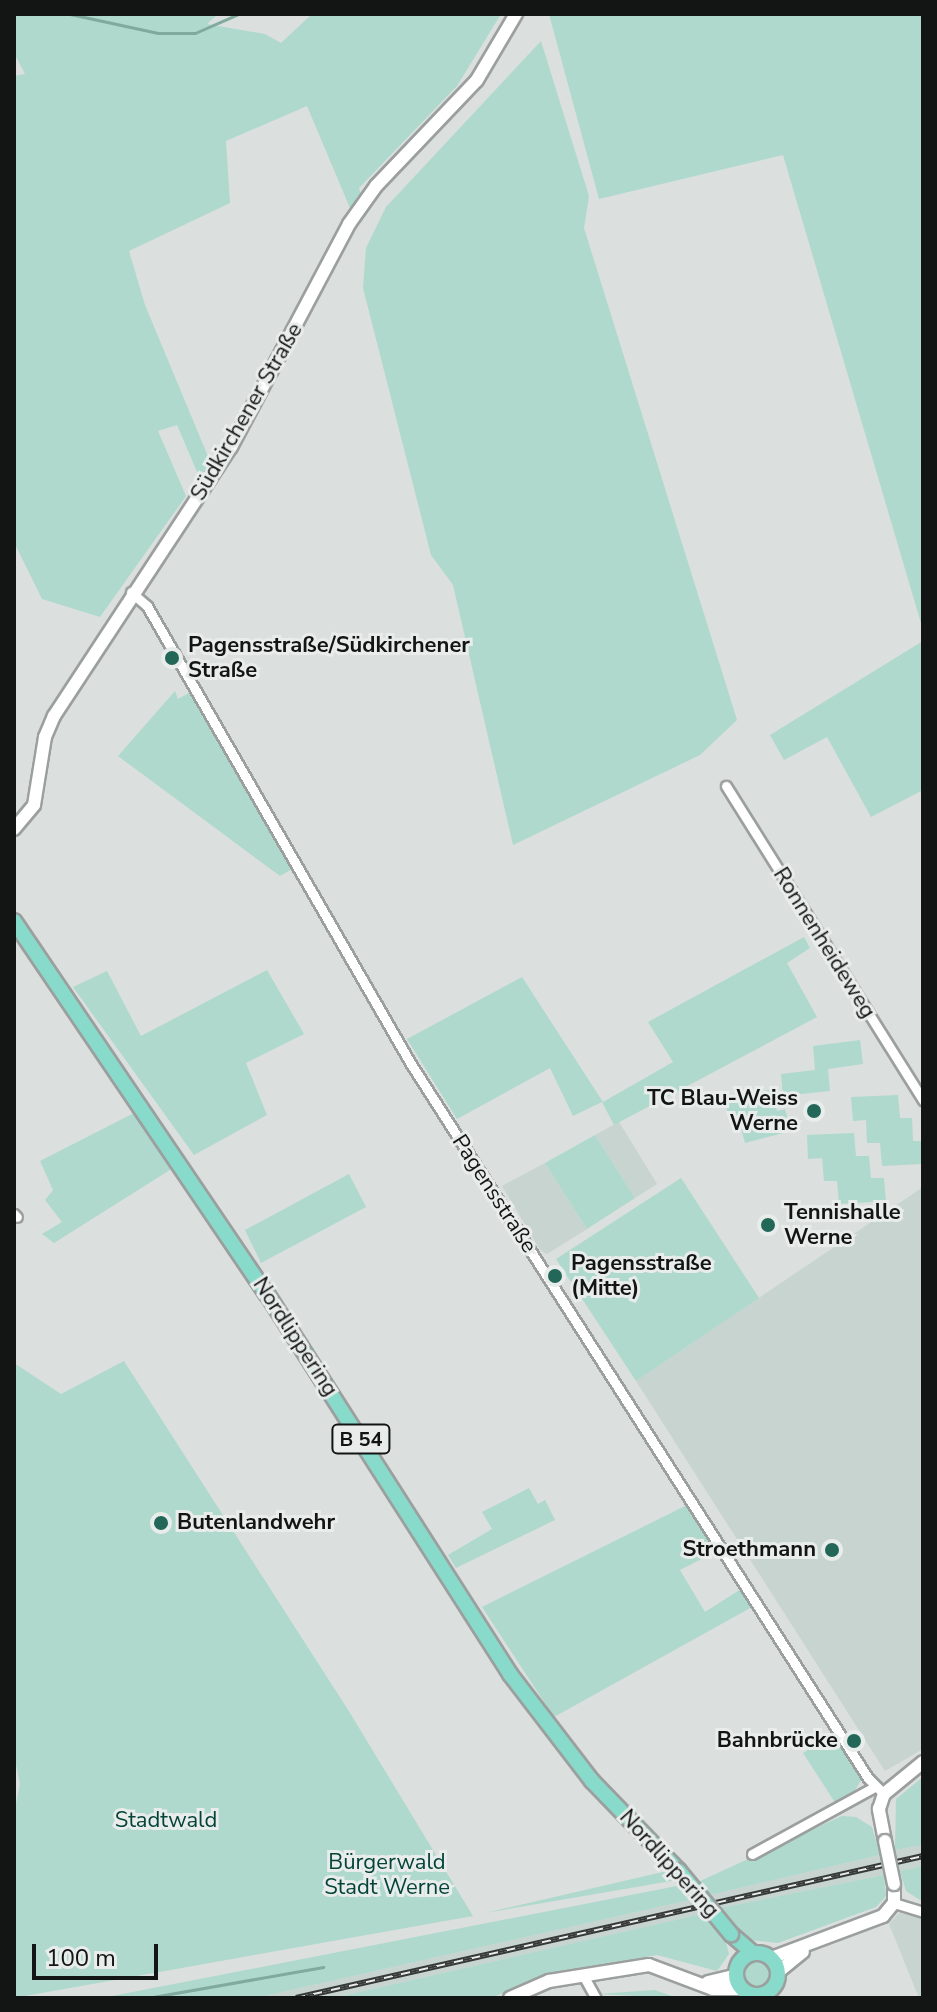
<!DOCTYPE html>
<meta charset="utf-8">
<style>
body{margin:0}
#map{position:relative;width:937px;height:2012px;overflow:hidden;background:#dbdfde;font-family:"Nunito Sans",sans-serif}
div>[style]{position:absolute}
.built>*{inset:0;background:#c7d4d0}
.green>*{inset:0;background:#afd9cd}
.round{border-radius:50%}
.stream>*{height:3px;margin:-1.5px;padding:0 1.5px;transform-origin:1.5px;border-radius:1.5px;background:#80aa9e}
.roads{filter:drop-shadow(2px 0 #9b9f9e) drop-shadow(-2px 0 #9b9f9e) drop-shadow(0 2px #9b9f9e) drop-shadow(0 -2px #9b9f9e)}
.minor>*{height:9px;margin:-4.5px;padding:0 4.5px;transform-origin:4.5px;border-radius:4.5px;background:#fff}
.tertiary>*{height:12px;margin:-6px;padding:0 6px;transform-origin:6px;border-radius:6px;background:#fff}
.primary>*{height:14px;margin:-7px;padding:0 7px;transform-origin:7px;border-radius:7px;background:#88daca}
.primary>.ring{margin:-7px;padding:0;box-sizing:content-box;background:none;border:14px solid #88daca;border-radius:50%}
.rail>*{height:6px;margin-top:-3px;transform-origin:0;background:repeating-linear-gradient(90deg,#e8eceb 0 9px,#373939 0 18px);box-sizing:border-box;border-block:2px solid #373939}
.bridges{filter:drop-shadow(2px 0 #9b9f9e) drop-shadow(-2px 0 #9b9f9e) drop-shadow(0 2px #9b9f9e) drop-shadow(0 -2px #9b9f9e)}
.tertiary-bridge>*{height:12px;margin:-6px;padding:0 6px;transform-origin:6px;border-radius:6px;background:#fff}
.primary-bridge>*{height:14px;margin:-7px;padding:0 7px;transform-origin:7px;border-radius:7px;background:#88daca}
.dots>*{width:22px;height:22px;translate:-50% -50%;box-sizing:border-box;border:4px solid #e8eceb;border-radius:50%}
span{translate:-50% -50%;white-space:nowrap;text-align:center;line-height:1.15;-webkit-text-stroke:6px #e8eceb;paint-order:stroke}
.shield-label span{padding:2px 6px;background:#e8eceb;border:2px solid;border-radius:6px;-webkit-text-stroke-width:0}
.shield-label{font-size:20px;color:#131414;font-weight:700}
.street-label{font-size:22px;color:#131414}
.poi-label{font-size:22px;color:#131414;font-weight:700}
.left{translate:0 -50%;text-align:left}
.right{translate:-100% -50%;text-align:right}
.park-label{font-size:22px;color:#044438}
.frame{position:absolute;inset:0;border:16px solid #131414;pointer-events:none}
.scale{position:absolute;left:32px;top:1944px;width:126px;height:36px;box-sizing:border-box;border:4px solid #131414;border-top:0;padding-left:10px;font-size:24px;line-height:28px;white-space:nowrap;color:#131414;-webkit-text-stroke:6px #e8eceb;paint-order:stroke}
</style>
<div id="map">
<div class="built">
<i style="clip-path:polygon(619px 1122px,657px 1184px,635px 1198px,595px 1135px)"></i>
<i style="clip-path:polygon(545px 1163px,587px 1229px,547px 1254px,540px 1250px,502px 1186px)"></i>
<i style="clip-path:polygon(923px 1187px,923px 1749px,885px 1771px,636px 1381px)"></i>
<i style="clip-path:polygon(923px 1845px,923px 1866px,900px 1871px,895px 1850px)"></i>
<i style="clip-path:polygon(880px 1855px,884px 1875px,720px 1908px,710px 1895px)"></i>
<i style="clip-path:polygon(694px 1899px,706px 1913px,333px 1998px,256px 1998px)"></i>
<i style="clip-path:polygon(899px 1913px,923px 1917px,923px 1998px,919px 1998px,889px 1924px)"></i>
</div>
<div class="green">
<i style="clip-path:polygon(14px 14px,218px 14px,207px 24px,265px 34px,281px 43px,312px 14px,501px 14px,457px 86px,359px 188px,362px 197px,350px 208px,307px 106px,226px 141px,230px 203px,129px 251px,145px 305px,212px 466px,201px 481px,177px 425px,158px 431px,186px 496px,100px 617px,42px 599px,14px 542px,14px 76px,25px 74px,14px 53px)"></i>
<i style="clip-path:polygon(549px 14px,923px 14px,923px 630px,783px 155px,599px 199px)"></i>
<i style="clip-path:polygon(541px 41px,589px 196px,584px 228px,737px 720px,700px 755px,513px 845px,453px 585px,431px 555px,363px 288px,366px 248px,386px 207px)"></i>
<i style="clip-path:polygon(923px 641px,923px 790px,871px 817px,827px 737px,784px 760px,770px 735px)"></i>
<i style="clip-path:polygon(175px 691px,178px 699px,189px 693px,292px 869px,280px 876px,118px 756px)"></i>
<i style="clip-path:polygon(804px 937px,810px 948px,787px 963px,817px 1017px,614px 1125px,602px 1102px,573px 1116px,550px 1068px,457px 1119px,407px 1039px,522px 977px,603px 1102px,673px 1062px,648px 1022px)"></i>
<i style="clip-path:polygon(267px 970px,304px 1034px,246px 1063px,267px 1115px,194px 1155px,73px 987px,107px 971px,141px 1036px)"></i>
<i style="clip-path:polygon(860px 1040px,863px 1064px,828px 1069px,830px 1091px,783px 1096px,781px 1074px,815px 1070px,813px 1046px)"></i>
<i style="clip-path:polygon(772px 1089px,777px 1111px,785px 1109px,791px 1131px,745px 1143px,739px 1121px,730px 1123px,725px 1101px)"></i>
<i style="clip-path:polygon(898px 1095px,900px 1118px,912px 1118px,913px 1141px,923px 1141px,923px 1164px,882px 1166px,880px 1143px,867px 1143px,866px 1120px,853px 1121px,851px 1097px)"></i>
<i style="clip-path:polygon(136px 1112px,173px 1168px,54px 1243px,42px 1234px,62px 1222px,45px 1200px,53px 1190px,40px 1161px)"></i>
<i style="clip-path:polygon(854px 1133px,856px 1156px,869px 1156px,871px 1178px,884px 1178px,886px 1201px,839px 1204px,837px 1181px,824px 1181px,822px 1158px,808px 1159px,807px 1135px)"></i>
<i style="clip-path:polygon(595px 1135px,635px 1198px,587px 1229px,545px 1163px)"></i>
<i style="clip-path:polygon(349px 1174px,366px 1207px,261px 1263px,245px 1230px)"></i>
<i style="clip-path:polygon(681px 1178px,759px 1298px,636px 1381px,556px 1259px)"></i>
<i style="clip-path:polygon(124px 1361px,350px 1713px,473px 1916px,14px 1998px,14px 1814px,20px 1784px,14px 1754px,14px 1363px,61px 1394px)"></i>
<i style="clip-path:polygon(529px 1488px,538px 1504px,545px 1500px,555px 1520px,456px 1568px,448px 1555px,492px 1529px,482px 1512px)"></i>
<i style="clip-path:polygon(687px 1505px,717px 1551px,680px 1570px,705px 1612px,741px 1589px,752px 1607px,554px 1717px,482px 1607px)"></i>
<i style="clip-path:polygon(834px 1733px,863px 1777px,848px 1802px,836px 1804px,803px 1753px)"></i>
<i style="clip-path:polygon(923px 1777px,923px 1845px,895px 1850px,896px 1799px)"></i>
<i style="clip-path:polygon(842px 1816px,856px 1817px,872px 1827px,880px 1855px,710px 1895px,698px 1882px)"></i>
<i style="clip-path:polygon(923px 1866px,923px 1902px,906px 1891px,900px 1871px)"></i>
<i style="clip-path:polygon(667px 1871px,677px 1880px,485px 1913px)"></i>
<i style="clip-path:polygon(884px 1875px,886px 1896px,876px 1907px,778px 1943px,750px 1940px,720px 1908px)"></i>
<i style="clip-path:polygon(682px 1885px,694px 1899px,256px 1998px,102px 1998px)"></i>
<i style="clip-path:polygon(706px 1913px,724px 1935px,729px 1954px,717px 1971px,657px 1955px,548px 1975px,491px 1998px,333px 1998px)"></i>
<i class="round" style="left:740px;top:1956px;width:34px;height:34px"></i>
<i style="clip-path:polygon(655px 1990px,677px 1998px,597px 1994px)"></i>
</div>
<div class="stream">
<i style="left:70px;top:14px;width:90px;rotate:12.2deg"></i>
<i style="left:158px;top:33px;width:37px"></i>
<i style="left:195px;top:33px;width:47px;rotate:-23.8deg"></i>
<i style="left:147px;top:1998px;width:179px;rotate:-10deg"></i>
</div>
<div class="roads">
<div class="minor">
<i style="left:131px;top:592px;width:21px;rotate:41deg"></i>
<i style="left:147px;top:606px;width:529px;rotate:60.04deg"></i>
<i style="left:411px;top:1064px;width:848px;rotate:57.38deg"></i>
<i style="left:868px;top:1778px;width:23px;rotate:45deg"></i>
<i style="left:726px;top:786px;width:371px;rotate:57.9deg"></i>
<i style="left:14px;top:1214px;width:4px;rotate:45deg"></i>
<i style="left:752px;top:1854px;width:141px;rotate:-28.7deg"></i>
<i style="left:894px;top:1903px;width:30px;rotate:17deg"></i>
<i style="left:583px;top:1975px;width:26px;rotate:61deg"></i>
</div>
<div class="tertiary">
<i style="left:14px;top:829px;width:31px;rotate:-50deg"></i>
<i style="left:34px;top:805px;width:69px;rotate:-80.8deg"></i>
<i style="left:45px;top:737px;width:23px;rotate:-67deg"></i>
<i style="left:54px;top:716px;width:322px;rotate:-56.7deg"></i>
<i style="left:231px;top:447px;width:252px;rotate:-62.1deg"></i>
<i style="left:349px;top:224px;width:47px;rotate:-54.6deg"></i>
<i style="left:376px;top:186px;width:146px;rotate:-46.4deg"></i>
<i style="left:477px;top:80px;width:77px;rotate:-59.4deg"></i>
<i style="left:885px;top:1841px;width:33px;rotate:-101deg"></i>
<i style="left:879px;top:1809px;width:16px;rotate:-72deg"></i>
<i style="left:884px;top:1794px;width:50px;rotate:-39.4deg"></i>
<i style="left:771px;top:1958px;width:120px;rotate:-20.6deg"></i>
<i style="left:883px;top:1916px;width:17px;rotate:-50deg"></i>
<i style="left:894px;top:1903px;width:19px;rotate:-90deg"></i>
<i style="left:778px;top:1972px;width:32px;rotate:-39deg"></i>
<i style="left:708px;top:1982px;width:28px;rotate:-13deg"></i>
<i style="left:510px;top:1998px;width:43px;rotate:-23.6deg"></i>
<i style="left:549px;top:1981px;width:101px;rotate:-9.1deg"></i>
<i style="left:649px;top:1965px;width:68px;rotate:20.6deg"></i>
<i style="left:713px;top:1989px;width:29px"></i>
</div>
<div class="primary">
<i style="left:14px;top:921px;width:451px;rotate:55.9deg"></i>
<i style="left:267px;top:1294px;width:451px;rotate:57.4deg"></i>
<i style="left:510px;top:1674px;width:135px;rotate:52.5deg"></i>
<i style="left:592px;top:1781px;width:125px;rotate:46deg"></i>
<i style="left:731px;top:1934px;width:29px;rotate:41deg"></i>
<i class="ring" style="left:736px;top:1953px;width:28px;height:28px"></i>
</div>
</div>
<div class="rail">
<i style="left:296px;top:1998px;width:643px;rotate:-12.76deg"></i>
</div>
<div class="bridges">
<div class="tertiary-bridge">
<i style="left:885px;top:1841px;width:44px;rotate:78.2deg"></i>
</div>
<div class="primary-bridge">
<i style="left:679px;top:1871px;width:82px;rotate:50.5deg"></i>
</div>
</div>
<div class="dots">
<i style="left:172px;top:658px;background:#236758"></i>
<i style="left:814px;top:1111px;background:#236758"></i>
<i style="left:768px;top:1225px;background:#236758"></i>
<i style="left:555px;top:1276px;background:#236758"></i>
<i style="left:161px;top:1523px;background:#236758"></i>
<i style="left:832px;top:1550px;background:#236758"></i>
<i style="left:854px;top:1741px;background:#236758"></i>
</div>
<div class="shield-label">
<span style="left:361px;top:1439px">B 54</span>
</div>
<div class="street-label">
<span style="left:247px;top:412px;rotate:-60deg">Südkirchener Straße</span>
<span style="left:824px;top:943px;rotate:58deg">Ronnenheideweg</span>
<span style="left:494px;top:1194px;rotate:57deg">Pagensstraße</span>
<span style="left:295px;top:1337px;rotate:57deg">Nordlippering</span>
<span style="left:669px;top:1864px;rotate:48deg">Nordlippering</span>
</div>
<div class="poi-label">
<span class="left" style="left:188px;top:658px">Pagensstraße/Südkirchener<br>Straße</span>
<span class="right" style="left:798px;top:1111px">TC Blau-Weiss<br>Werne</span>
<span class="left" style="left:784px;top:1225px">Tennishalle<br>Werne</span>
<span class="left" style="left:571px;top:1276px">Pagensstraße<br>(Mitte)</span>
<span class="left" style="left:177px;top:1523px">Butenlandwehr</span>
<span class="right" style="left:816px;top:1550px">Stroethmann</span>
<span class="right" style="left:838px;top:1741px">Bahnbrücke</span>
</div>
<div class="park-label">
<span style="left:166px;top:1821px">Stadtwald</span>
<span style="left:387px;top:1875px">Bürgerwald<br>Stadt Werne</span>
</div>
<div class="frame"></div>
<div class="scale">100 m</div>
</div>
